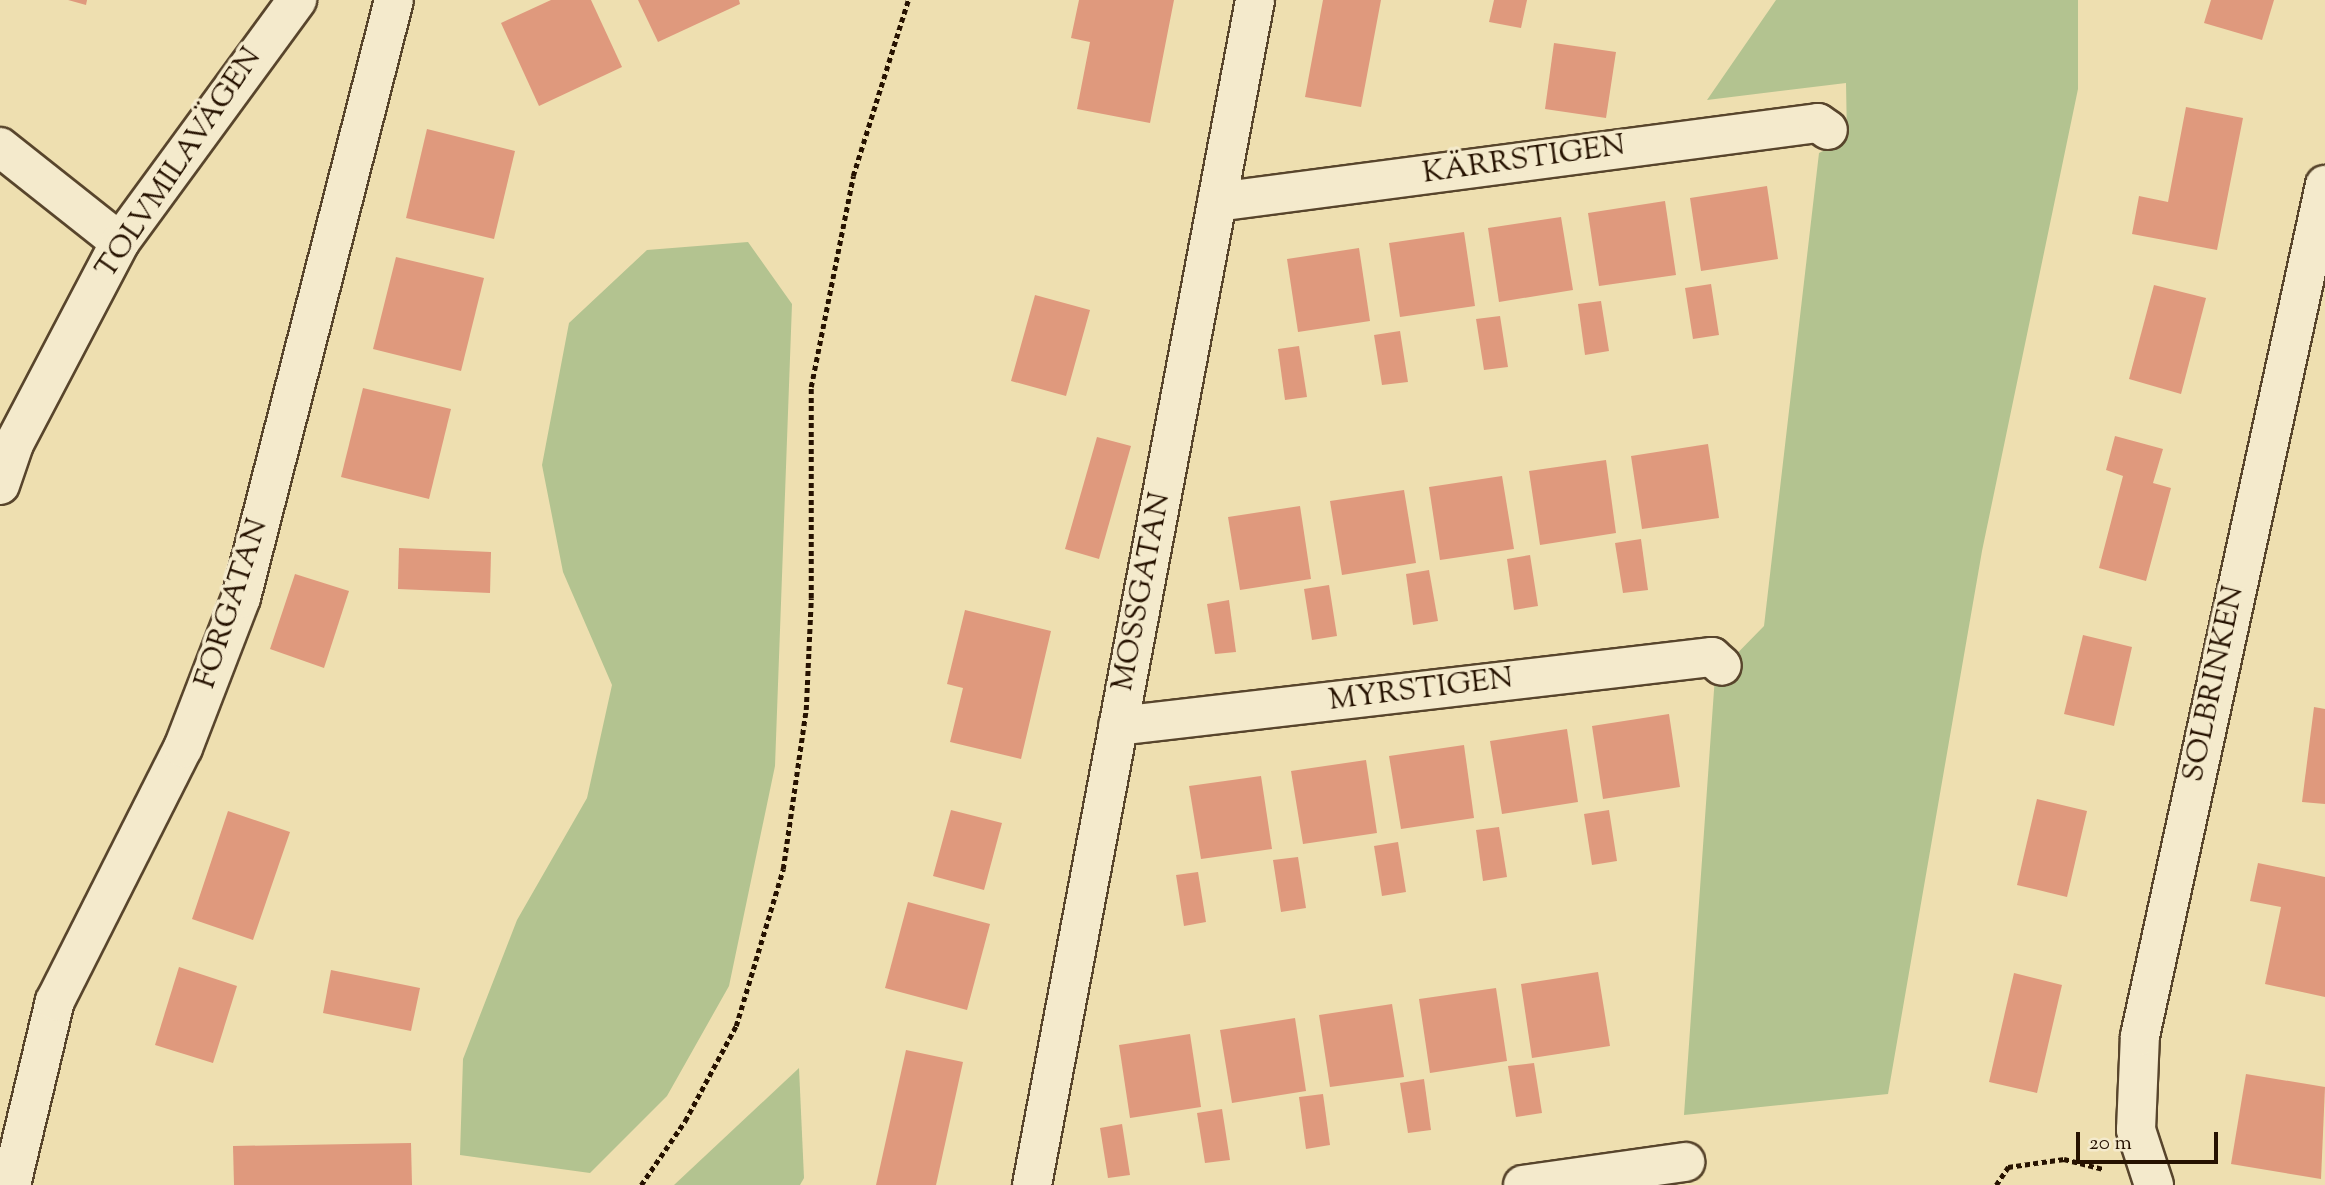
<!DOCTYPE html>
<meta charset="utf-8">
<style>
body{margin:0}
#map{position:relative;width:2325px;height:1185px;overflow:hidden;background:#eedfb0;font-family:"Sorts Mill Goudy",serif}
div>[style]{position:absolute}
.green>*{inset:0;background:#b3c390}
.building>*{inset:0;background:#df997d}
.path>*{height:4.5px;margin-top:-2.25px;transform-origin:0;background:repeating-linear-gradient(90deg,#261200 0 5px,transparent 0 8.5px)}
.roads{filter:drop-shadow(2px 0 #58452c) drop-shadow(-2px 0 #58452c) drop-shadow(0 2px #58452c) drop-shadow(0 -2px #58452c)}
.minor>*{height:38px;margin:-19px;padding:0 19px;transform-origin:19px;border-radius:19px;background:#f4eacc}
.tertiary>*{height:38px;margin:-19px;padding:0 19px;transform-origin:19px;border-radius:19px;background:#f4eacc}
span{translate:-50% -50%;white-space:nowrap;text-align:center;line-height:1.15;-webkit-text-stroke:7px #f4eacc;paint-order:stroke}
.street-label{font-size:30px;color:#261200}
.scale{position:absolute;left:2076px;top:1132px;width:142px;height:32px;box-sizing:border-box;border:4px solid #261200;border-top:0;padding-left:9px;font-size:21px;line-height:24px;white-space:nowrap;color:#261200;-webkit-text-stroke:5px #f4eacc;paint-order:stroke}
</style>
<div id="map">
<div class="green">
<i style="clip-path:polygon(1776px 0,2078px 0,2078px 89px,1982px 551px,1888px 1094px,1684px 1115px,1715px 676px,1764px 626px,1819px 153px,1847px 139px,1846px 83px,1707px 100px)"></i>
<i style="clip-path:polygon(748px 242px,792px 304px,775px 766px,729px 986px,667px 1096px,590px 1173px,460px 1155px,463px 1059px,517px 920px,587px 798px,612px 685px,563px 572px,542px 465px,569px 323px,647px 250px)"></i>
<i style="clip-path:polygon(799px 1068px,804px 1178px,800px 1185px,674px 1185px)"></i>
</div>
<div class="building">
<i style="clip-path:polygon(68px 0,87px 0,86px 5px)"></i>
<i style="clip-path:polygon(551px 0,591px 0,622px 67px,539px 106px,501px 23px)"></i>
<i style="clip-path:polygon(638px 0,739px 0,740px 4px,658px 42px)"></i>
<i style="clip-path:polygon(1079px 0,1174px 0,1150px 123px,1077px 109px,1090px 42px,1071px 38px)"></i>
<i style="clip-path:polygon(1323px 0,1381px 0,1361px 107px,1305px 97px)"></i>
<i style="clip-path:polygon(1494px 0,1527px 0,1521px 28px,1489px 22px)"></i>
<i style="clip-path:polygon(2211px 0,2274px 0,2262px 40px,2204px 23px)"></i>
<i style="clip-path:polygon(1554px 43px,1616px 52px,1606px 118px,1545px 109px)"></i>
<i style="clip-path:polygon(2186px 107px,2243px 118px,2217px 250px,2132px 234px,2139px 196px,2168px 202px)"></i>
<i style="clip-path:polygon(427px 129px,515px 151px,494px 239px,406px 218px)"></i>
<i style="clip-path:polygon(1767px 186px,1778px 259px,1701px 271px,1690px 198px)"></i>
<i style="clip-path:polygon(1665px 201px,1676px 275px,1599px 286px,1588px 213px)"></i>
<i style="clip-path:polygon(1561px 217px,1573px 290px,1499px 302px,1488px 228px)"></i>
<i style="clip-path:polygon(1464px 232px,1475px 306px,1400px 317px,1389px 243px)"></i>
<i style="clip-path:polygon(1359px 248px,1370px 321px,1298px 332px,1287px 259px)"></i>
<i style="clip-path:polygon(396px 257px,484px 278px,461px 371px,373px 349px)"></i>
<i style="clip-path:polygon(1711px 284px,1719px 335px,1693px 339px,1685px 288px)"></i>
<i style="clip-path:polygon(2154px 285px,2206px 298px,2181px 394px,2129px 379px)"></i>
<i style="clip-path:polygon(1035px 295px,1090px 310px,1066px 396px,1011px 381px)"></i>
<i style="clip-path:polygon(1601px 301px,1609px 351px,1585px 355px,1578px 304px)"></i>
<i style="clip-path:polygon(1500px 316px,1508px 367px,1484px 370px,1476px 319px)"></i>
<i style="clip-path:polygon(1400px 331px,1408px 382px,1382px 385px,1374px 335px)"></i>
<i style="clip-path:polygon(1299px 346px,1307px 397px,1285px 400px,1278px 349px)"></i>
<i style="clip-path:polygon(363px 388px,451px 409px,429px 499px,341px 477px)"></i>
<i style="clip-path:polygon(2115px 436px,2163px 449px,2153px 483px,2171px 488px,2146px 581px,2099px 568px,2123px 476px,2106px 470px)"></i>
<i style="clip-path:polygon(1097px 437px,1131px 446px,1099px 559px,1065px 549px)"></i>
<i style="clip-path:polygon(1708px 444px,1719px 518px,1642px 529px,1631px 456px)"></i>
<i style="clip-path:polygon(1606px 460px,1616px 533px,1540px 545px,1529px 471px)"></i>
<i style="clip-path:polygon(1502px 476px,1514px 549px,1440px 560px,1429px 487px)"></i>
<i style="clip-path:polygon(1404px 490px,1416px 563px,1342px 575px,1330px 501px)"></i>
<i style="clip-path:polygon(1300px 506px,1311px 579px,1240px 590px,1228px 517px)"></i>
<i style="clip-path:polygon(1641px 539px,1648px 590px,1623px 593px,1615px 543px)"></i>
<i style="clip-path:polygon(399px 548px,491px 552px,490px 593px,398px 589px)"></i>
<i style="clip-path:polygon(1530px 555px,1538px 606px,1514px 610px,1507px 559px)"></i>
<i style="clip-path:polygon(1429px 570px,1438px 621px,1413px 625px,1406px 574px)"></i>
<i style="clip-path:polygon(295px 574px,349px 591px,324px 668px,270px 649px)"></i>
<i style="clip-path:polygon(1329px 585px,1337px 636px,1312px 640px,1304px 589px)"></i>
<i style="clip-path:polygon(1229px 600px,1236px 652px,1215px 654px,1207px 604px)"></i>
<i style="clip-path:polygon(965px 610px,1051px 631px,1021px 759px,950px 742px,963px 688px,947px 684px)"></i>
<i style="clip-path:polygon(2083px 635px,2132px 647px,2114px 726px,2064px 714px)"></i>
<i style="clip-path:polygon(2314px 707px,2325px 709px,2325px 804px,2302px 802px)"></i>
<i style="clip-path:polygon(1669px 714px,1680px 787px,1603px 799px,1592px 726px)"></i>
<i style="clip-path:polygon(1567px 729px,1578px 802px,1502px 814px,1490px 741px)"></i>
<i style="clip-path:polygon(1464px 745px,1474px 818px,1401px 829px,1389px 756px)"></i>
<i style="clip-path:polygon(1366px 760px,1377px 833px,1303px 844px,1291px 771px)"></i>
<i style="clip-path:polygon(1261px 776px,1272px 849px,1201px 859px,1189px 786px)"></i>
<i style="clip-path:polygon(2037px 799px,2087px 811px,2067px 897px,2017px 885px)"></i>
<i style="clip-path:polygon(951px 810px,1002px 823px,984px 890px,933px 876px)"></i>
<i style="clip-path:polygon(1609px 810px,1617px 861px,1592px 865px,1584px 814px)"></i>
<i style="clip-path:polygon(228px 811px,290px 832px,253px 940px,192px 919px)"></i>
<i style="clip-path:polygon(1499px 827px,1507px 877px,1483px 881px,1476px 830px)"></i>
<i style="clip-path:polygon(1398px 842px,1406px 892px,1382px 896px,1374px 846px)"></i>
<i style="clip-path:polygon(1298px 857px,1306px 908px,1281px 912px,1273px 860px)"></i>
<i style="clip-path:polygon(2258px 863px,2325px 877px,2325px 997px,2265px 984px,2281px 907px,2250px 901px)"></i>
<i style="clip-path:polygon(1198px 872px,1206px 922px,1184px 926px,1176px 875px)"></i>
<i style="clip-path:polygon(908px 902px,990px 924px,967px 1010px,885px 988px)"></i>
<i style="clip-path:polygon(179px 967px,237px 986px,213px 1063px,155px 1045px)"></i>
<i style="clip-path:polygon(331px 970px,420px 988px,411px 1031px,323px 1013px)"></i>
<i style="clip-path:polygon(1598px 972px,1610px 1046px,1532px 1058px,1521px 984px)"></i>
<i style="clip-path:polygon(2014px 973px,2062px 985px,2037px 1093px,1989px 1082px)"></i>
<i style="clip-path:polygon(1496px 988px,1507px 1061px,1430px 1073px,1419px 999px)"></i>
<i style="clip-path:polygon(1392px 1004px,1404px 1077px,1330px 1087px,1319px 1015px)"></i>
<i style="clip-path:polygon(1295px 1018px,1306px 1091px,1232px 1103px,1220px 1030px)"></i>
<i style="clip-path:polygon(1190px 1034px,1201px 1107px,1130px 1118px,1119px 1045px)"></i>
<i style="clip-path:polygon(906px 1050px,963px 1062px,936px 1185px,876px 1185px)"></i>
<i style="clip-path:polygon(1534px 1063px,1542px 1113px,1516px 1117px,1508px 1066px)"></i>
<i style="clip-path:polygon(2246px 1074px,2325px 1087px,2321px 1179px,2231px 1164px)"></i>
<i style="clip-path:polygon(1424px 1079px,1431px 1130px,1408px 1133px,1400px 1083px)"></i>
<i style="clip-path:polygon(1323px 1094px,1330px 1145px,1306px 1149px,1299px 1097px)"></i>
<i style="clip-path:polygon(1222px 1109px,1230px 1160px,1205px 1163px,1197px 1113px)"></i>
<i style="clip-path:polygon(1122px 1124px,1130px 1175px,1108px 1178px,1100px 1128px)"></i>
<i style="clip-path:polygon(411px 1143px,412px 1185px,234px 1185px,233px 1146px)"></i>
</div>
<div class="path">
<i style="left:641px;top:1185px;width:78px;rotate:-55.5deg"></i>
<i style="left:685px;top:1121px;width:108px;rotate:-61.8deg"></i>
<i style="left:736px;top:1026px;width:164px;rotate:-73.3deg"></i>
<i style="left:783px;top:869px;width:161px;rotate:-81.8deg"></i>
<i style="left:806px;top:710px;width:112px;rotate:-87.4deg"></i>
<i style="left:811px;top:598px;width:211px;rotate:-90deg"></i>
<i style="left:811px;top:387px;width:215px;rotate:-78.7deg"></i>
<i style="left:853px;top:176px;width:184px;rotate:-72.6deg"></i>
<i style="left:1996px;top:1185px;width:22px;rotate:-56deg"></i>
<i style="left:2008px;top:1167px;width:57px;rotate:-8.1deg"></i>
<i style="left:2064px;top:1159px;width:40px;rotate:14.4deg"></i>
</div>
<div class="roads">
<div class="minor">
<i style="left:0;top:147px;width:153px;rotate:38.4deg"></i>
<i style="left:1217px;top:202px;width:606px;rotate:-7.49deg"></i>
<i style="left:1818px;top:123px;width:12px;rotate:35deg"></i>
<i style="left:1118px;top:726px;width:598px;rotate:-6.63deg"></i>
<i style="left:1712px;top:657px;width:13px;rotate:42deg"></i>
<i style="left:11px;top:1185px;width:189px;rotate:-76.6deg"></i>
<i style="left:55px;top:1001px;width:284px;rotate:-63.2deg"></i>
<i style="left:183px;top:748px;width:161px;rotate:-68.9deg"></i>
<i style="left:241px;top:598px;width:617px;rotate:-75.65deg"></i>
<i style="left:1032px;top:1185px;width:1206px;rotate:-79.34deg"></i>
<i style="left:1523px;top:1185px;width:164px;rotate:-8.1deg"></i>
<i style="left:2154px;top:1185px;width:58px;rotate:-108.1deg"></i>
<i style="left:2136px;top:1130px;width:94px;rotate:-87.6deg"></i>
<i style="left:2140px;top:1036px;width:871px;rotate:-77.74deg"></i>
</div>
<div class="tertiary">
<i style="left:0;top:485px;width:43px;rotate:-71.1deg"></i>
<i style="left:14px;top:444px;width:228px;rotate:-62.3deg"></i>
<i style="left:120px;top:242px;width:300px;rotate:-53.8deg"></i>
</div>
</div>
<div class="street-label">
<span style="left:1524px;top:161px;rotate:-8deg">KÄRRSTIGEN</span>
<span style="left:180px;top:164px;rotate:-56deg">TOLVMILAVÄGEN</span>
<span style="left:1143px;top:592px;rotate:-79deg">MOSSGATAN</span>
<span style="left:233px;top:604px;rotate:-72deg">FORGATAN</span>
<span style="left:2215px;top:684px;rotate:-78deg">SOLBRINKEN</span>
<span style="left:1421px;top:691px;rotate:-7deg">MYRSTIGEN</span>
</div>
<div class="scale">20 m</div>
</div>
